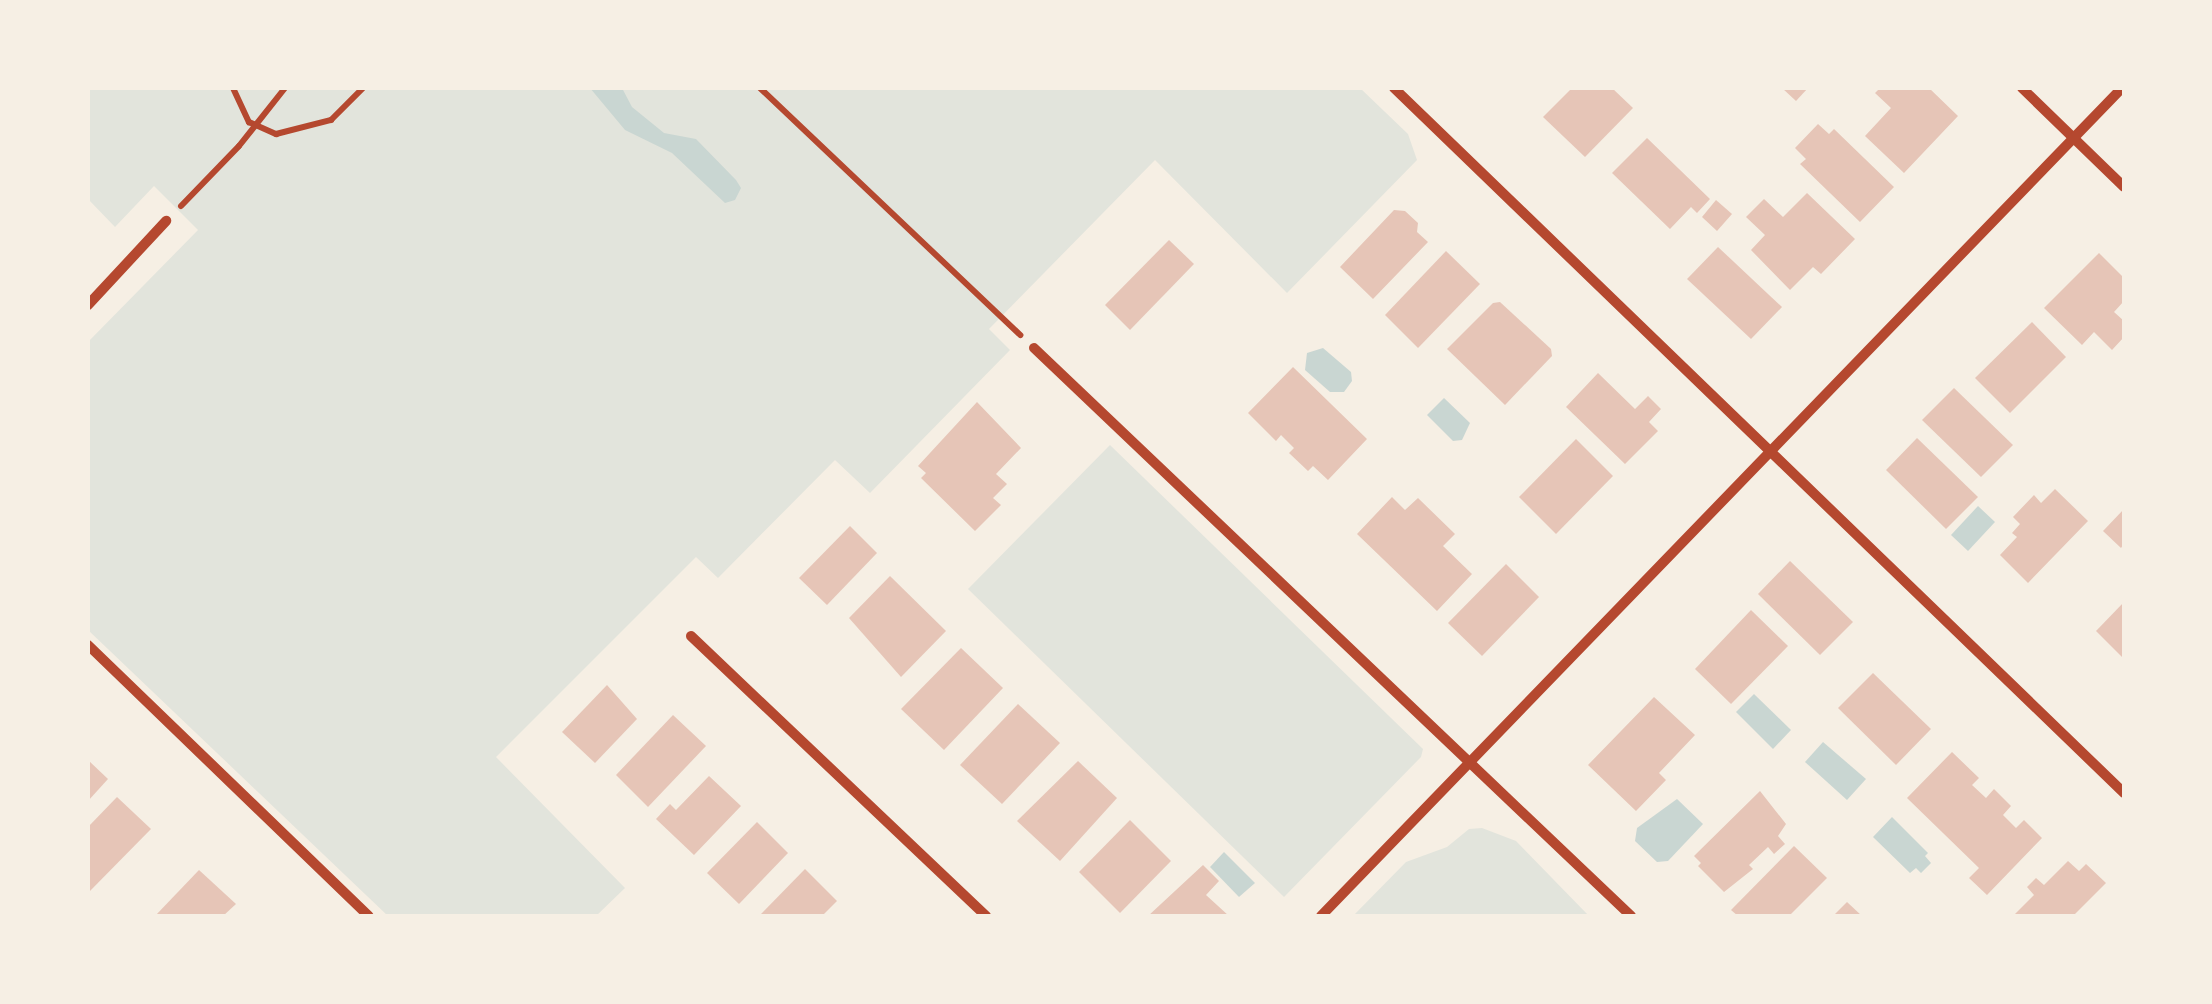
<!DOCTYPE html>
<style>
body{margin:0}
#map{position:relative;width:2212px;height:1004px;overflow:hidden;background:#f6efe4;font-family:Merriweather,serif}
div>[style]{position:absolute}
.green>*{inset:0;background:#e2e4dc}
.water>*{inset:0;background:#c9d6d2}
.building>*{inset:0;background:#e6c5b7}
.path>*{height:6px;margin:-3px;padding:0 3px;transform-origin:3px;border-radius:3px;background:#b5482f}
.minor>*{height:10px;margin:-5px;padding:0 5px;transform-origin:5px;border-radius:5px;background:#b5482f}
span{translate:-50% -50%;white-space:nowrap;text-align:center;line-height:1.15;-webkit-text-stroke:10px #f6efe4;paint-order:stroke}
.frame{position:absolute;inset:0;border:90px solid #f6efe4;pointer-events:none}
</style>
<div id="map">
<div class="green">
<i style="clip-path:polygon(88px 88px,1360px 88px,1408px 134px,1417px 160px,1287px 293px,1155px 160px,989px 329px,1010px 350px,870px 493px,835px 460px,718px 578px,696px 557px,496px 757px,625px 888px,596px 916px,388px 916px,88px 630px,88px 342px,198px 230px,154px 186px,115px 227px,88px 199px)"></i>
<i style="clip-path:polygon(1110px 445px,1423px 749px,1421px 757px,1284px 897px,968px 589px)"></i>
<i style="clip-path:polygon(1482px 828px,1516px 841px,1589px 916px,1353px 916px,1406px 862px,1447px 847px,1469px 829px)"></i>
</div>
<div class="water">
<i style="clip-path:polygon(590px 88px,622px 88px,632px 107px,664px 133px,696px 139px,736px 180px,741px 188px,735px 200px,725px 203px,672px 153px,625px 130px)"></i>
<i style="clip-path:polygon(1323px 348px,1351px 372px,1352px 381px,1344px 392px,1330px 392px,1305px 370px,1307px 353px)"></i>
<i style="clip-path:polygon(1444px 398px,1470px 423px,1462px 440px,1453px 441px,1427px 415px)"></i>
<i style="clip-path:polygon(1978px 506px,1995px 522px,1968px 551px,1951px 535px)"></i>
<i style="clip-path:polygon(1754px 694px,1791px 730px,1773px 749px,1736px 712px)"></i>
<i style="clip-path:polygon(1823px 742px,1866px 779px,1847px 800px,1805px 762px)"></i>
<i style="clip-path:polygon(1677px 799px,1703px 824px,1668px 861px,1657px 862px,1635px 841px,1637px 828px)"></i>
<i style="clip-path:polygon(1892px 817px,1928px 853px,1925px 856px,1931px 863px,1921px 873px,1916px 868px,1910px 873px,1873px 837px)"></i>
<i style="clip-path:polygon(1224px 852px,1255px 883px,1239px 897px,1210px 867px)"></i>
</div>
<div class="building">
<i style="clip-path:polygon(1572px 88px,1612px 88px,1633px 108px,1585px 157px,1543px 117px)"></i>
<i style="clip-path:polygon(1782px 88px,1808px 88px,1796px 101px)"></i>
<i style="clip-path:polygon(1880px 88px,1929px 88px,1958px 116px,1904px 173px,1865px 136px,1891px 108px,1875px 93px)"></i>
<i style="clip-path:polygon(1818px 124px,1829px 134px,1834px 129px,1894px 187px,1860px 222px,1800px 164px,1806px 159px,1795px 148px)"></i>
<i style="clip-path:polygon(1647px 138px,1710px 199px,1697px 213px,1691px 207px,1670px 229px,1612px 173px)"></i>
<i style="clip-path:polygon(1807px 193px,1855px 239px,1821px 274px,1813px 267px,1790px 290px,1751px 250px,1765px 235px,1746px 217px,1764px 199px,1783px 217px)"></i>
<i style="clip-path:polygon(1716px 200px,1732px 214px,1717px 231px,1702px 217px)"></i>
<i style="clip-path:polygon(1394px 210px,1405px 211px,1418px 223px,1417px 232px,1428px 242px,1373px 299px,1340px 267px)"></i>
<i style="clip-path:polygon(1169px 240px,1194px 264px,1130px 330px,1105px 305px)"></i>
<i style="clip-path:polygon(1718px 247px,1782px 307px,1751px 339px,1687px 279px)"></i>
<i style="clip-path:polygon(1446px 251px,1480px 284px,1418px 348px,1385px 315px)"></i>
<i style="clip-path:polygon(2099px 253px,2124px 278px,2124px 301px,2114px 312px,2124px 321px,2124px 337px,2112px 350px,2094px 332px,2082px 345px,2044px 308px)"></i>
<i style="clip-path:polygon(1500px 302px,1551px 349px,1552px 356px,1505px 405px,1447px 349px,1493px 303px)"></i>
<i style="clip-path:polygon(2032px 322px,2066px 357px,2010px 413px,1975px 378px)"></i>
<i style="clip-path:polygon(1293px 367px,1367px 439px,1328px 480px,1313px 466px,1308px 471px,1289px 453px,1294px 448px,1281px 435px,1276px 441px,1248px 413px)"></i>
<i style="clip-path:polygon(1598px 373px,1635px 409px,1648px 396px,1661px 409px,1649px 422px,1658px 431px,1625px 464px,1566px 407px)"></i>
<i style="clip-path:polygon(1954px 388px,2013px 445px,1981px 477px,1922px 420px)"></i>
<i style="clip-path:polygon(977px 402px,1021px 448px,996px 474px,1007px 484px,993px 498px,1001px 505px,975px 531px,921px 478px,926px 473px,918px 466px)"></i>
<i style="clip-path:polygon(1917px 438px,1978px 497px,1946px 529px,1886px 470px)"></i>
<i style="clip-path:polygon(1576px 439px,1613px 476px,1556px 534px,1519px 497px)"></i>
<i style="clip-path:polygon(2055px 489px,2088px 521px,2028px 583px,2000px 555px,2017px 537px,2012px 533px,2020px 524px,2013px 517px,2034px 495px,2041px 503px)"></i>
<i style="clip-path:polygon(1392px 497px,1405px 510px,1418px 498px,1455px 534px,1443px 546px,1472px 574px,1437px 611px,1357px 534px)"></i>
<i style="clip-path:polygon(2124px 509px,2124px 544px,2121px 548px,2103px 531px)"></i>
<i style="clip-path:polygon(850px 526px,877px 553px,827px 605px,799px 578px)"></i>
<i style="clip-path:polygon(1790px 561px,1853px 622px,1820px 655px,1758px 594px)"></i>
<i style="clip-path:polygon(1506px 564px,1539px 597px,1482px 656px,1448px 623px)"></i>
<i style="clip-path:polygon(890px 576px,946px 631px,901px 677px,849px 618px)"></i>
<i style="clip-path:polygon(2124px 602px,2124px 659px,2096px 631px)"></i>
<i style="clip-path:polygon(1751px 610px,1788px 646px,1731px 704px,1695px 669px)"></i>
<i style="clip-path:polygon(961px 648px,1003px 688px,944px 750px,901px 709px)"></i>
<i style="clip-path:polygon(1873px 673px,1931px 729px,1896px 765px,1838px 708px)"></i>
<i style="clip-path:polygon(607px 685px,637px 719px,595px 763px,562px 732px)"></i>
<i style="clip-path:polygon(1654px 697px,1695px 735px,1659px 773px,1666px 780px,1636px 811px,1588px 765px)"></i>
<i style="clip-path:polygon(1018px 704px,1060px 743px,1002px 804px,960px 765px)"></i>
<i style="clip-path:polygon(673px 715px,706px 746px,648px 807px,616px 775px)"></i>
<i style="clip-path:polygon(1952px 752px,1979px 778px,1972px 785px,1986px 798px,1994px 789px,2011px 806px,2003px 815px,2016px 828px,2024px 820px,2042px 838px,1987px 895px,1969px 878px,1979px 868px,1907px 798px)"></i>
<i style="clip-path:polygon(88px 760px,108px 779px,88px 801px)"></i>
<i style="clip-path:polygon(1078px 761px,1117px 798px,1060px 861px,1017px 821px)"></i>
<i style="clip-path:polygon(709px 776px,741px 806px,694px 855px,656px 819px,670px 804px,676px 810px)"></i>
<i style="clip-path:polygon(1760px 791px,1786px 824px,1778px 836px,1785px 844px,1774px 854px,1768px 847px,1749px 865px,1753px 869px,1724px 892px,1698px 866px,1701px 863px,1694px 856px)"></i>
<i style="clip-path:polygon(117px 797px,151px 829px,88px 893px,88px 827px)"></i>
<i style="clip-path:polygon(1130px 820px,1171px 861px,1120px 913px,1079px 872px)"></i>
<i style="clip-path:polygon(757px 822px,788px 853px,739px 904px,707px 873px)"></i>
<i style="clip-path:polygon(1794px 846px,1827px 878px,1789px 916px,1738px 916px,1731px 910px)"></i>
<i style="clip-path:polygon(2068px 861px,2079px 871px,2086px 864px,2106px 883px,2073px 916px,2013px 916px,2034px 895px,2027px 887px,2036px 878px,2044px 885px)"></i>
<i style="clip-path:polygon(1203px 865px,1219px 881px,1206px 895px,1229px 916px,1148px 916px)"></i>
<i style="clip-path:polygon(805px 869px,837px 901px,822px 916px,759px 916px)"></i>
<i style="clip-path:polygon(199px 870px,236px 904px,223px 916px,155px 916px)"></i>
<i style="clip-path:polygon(1847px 902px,1862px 916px,1833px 916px)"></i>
</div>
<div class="path">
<i style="left:233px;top:88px;width:38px;rotate:65deg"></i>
<i style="left:249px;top:122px;width:30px;rotate:24deg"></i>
<i style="left:276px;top:134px;width:57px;rotate:-14.3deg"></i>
<i style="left:331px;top:120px;width:45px;rotate:-45deg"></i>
<i style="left:760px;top:88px;width:359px;rotate:43.5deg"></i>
<i style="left:181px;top:206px;width:83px;rotate:-46deg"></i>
<i style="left:239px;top:146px;width:74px;rotate:-51.6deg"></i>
</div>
<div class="minor">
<i style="left:1394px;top:88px;width:1015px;rotate:44deg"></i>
<i style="left:2022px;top:88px;width:142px;rotate:44.1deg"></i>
<i style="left:88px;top:305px;width:115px;rotate:-47.1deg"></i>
<i style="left:1034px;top:348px;width:824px;rotate:43.57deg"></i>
<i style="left:691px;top:636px;width:407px;rotate:43.5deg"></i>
<i style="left:88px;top:645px;width:390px;rotate:44deg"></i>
<i style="left:1321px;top:916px;width:1152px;rotate:-45.95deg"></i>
</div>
<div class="frame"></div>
</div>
